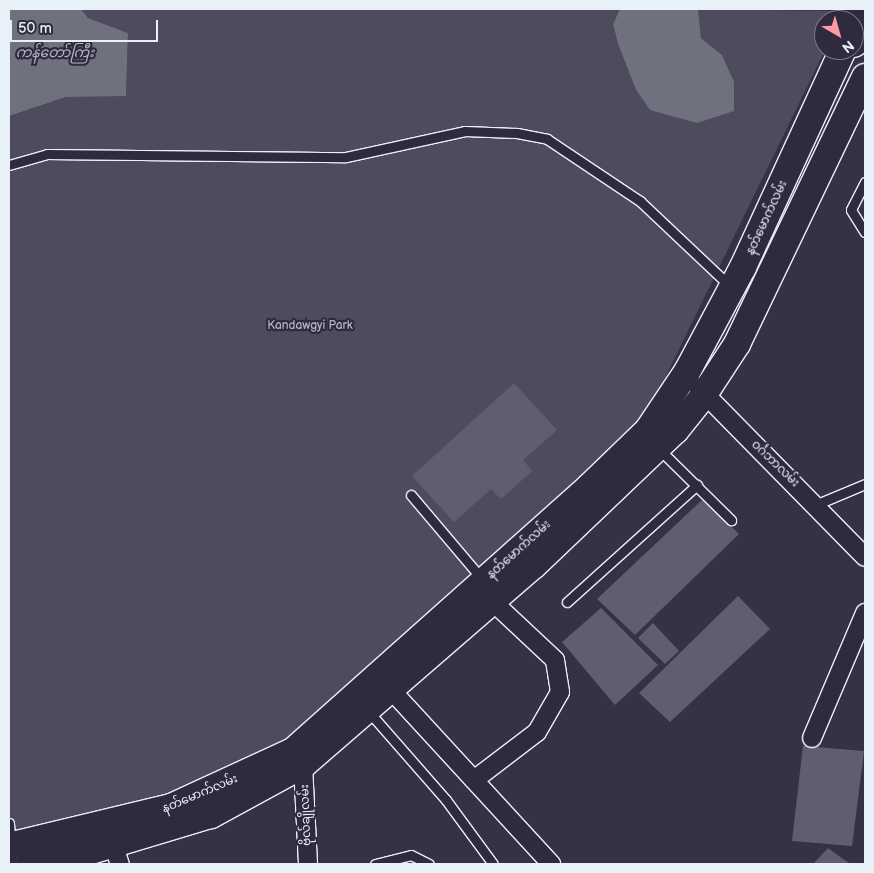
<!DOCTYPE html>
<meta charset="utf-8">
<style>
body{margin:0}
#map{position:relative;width:874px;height:873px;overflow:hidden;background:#363244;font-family:"Balsamiq Sans","Noto Sans Myanmar",sans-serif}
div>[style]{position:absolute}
.green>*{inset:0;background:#4d4b5c}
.water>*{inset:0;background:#70717f}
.building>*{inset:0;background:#605e6e}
.roads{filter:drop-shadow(1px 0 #e8f1f8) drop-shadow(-1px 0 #e8f1f8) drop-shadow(0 1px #e8f1f8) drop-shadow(0 -1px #e8f1f8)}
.service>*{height:9px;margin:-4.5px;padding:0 4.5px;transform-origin:4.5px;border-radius:4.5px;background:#2f2a3d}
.minor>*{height:18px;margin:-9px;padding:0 9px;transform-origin:9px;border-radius:9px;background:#2f2a3d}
.primary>*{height:26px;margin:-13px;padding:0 13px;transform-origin:13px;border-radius:13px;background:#2f2a3d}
span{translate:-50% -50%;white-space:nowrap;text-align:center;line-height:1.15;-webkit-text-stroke:4.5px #2f2a3d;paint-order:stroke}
.street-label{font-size:12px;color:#e8f1f8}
.park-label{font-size:12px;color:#b2b7c1}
.water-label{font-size:14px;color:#b2b7c2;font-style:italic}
.frame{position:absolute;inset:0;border:10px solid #e8f1f8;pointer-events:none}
.north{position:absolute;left:814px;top:10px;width:50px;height:50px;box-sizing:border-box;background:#2f2a3d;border:1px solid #797a88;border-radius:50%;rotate:142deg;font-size:14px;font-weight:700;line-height:20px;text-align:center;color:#e8f1f8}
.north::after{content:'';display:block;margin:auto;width:18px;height:22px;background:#ff9aa2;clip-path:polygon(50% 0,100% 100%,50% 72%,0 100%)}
.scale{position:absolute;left:10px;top:20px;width:148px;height:22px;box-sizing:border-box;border:2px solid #e8f1f8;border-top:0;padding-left:6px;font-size:15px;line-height:18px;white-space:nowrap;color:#e8f1f8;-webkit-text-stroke:4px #2f2a3d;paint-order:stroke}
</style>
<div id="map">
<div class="green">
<i style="clip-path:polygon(81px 9px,620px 9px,613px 24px,618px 44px,636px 90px,650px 110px,722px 55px,701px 38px,698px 9px,835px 11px,834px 20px,824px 20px,825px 50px,646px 417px,286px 748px,169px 802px,9px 836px,9px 116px,66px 97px,126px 95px,128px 33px,88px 18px)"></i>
</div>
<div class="water">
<i style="clip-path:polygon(9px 9px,81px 9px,88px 18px,128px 33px,126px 96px,66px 97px,9px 116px)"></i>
<i style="clip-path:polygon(620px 9px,698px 9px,701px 38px,722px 55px,734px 82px,734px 111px,697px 123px,650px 110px,636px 90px,618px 44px,613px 24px)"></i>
</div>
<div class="building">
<i style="clip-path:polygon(514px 383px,557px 430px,523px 460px,532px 471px,501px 499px,491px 489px,454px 522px,412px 476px)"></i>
<i style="clip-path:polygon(703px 499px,739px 534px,635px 635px,597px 599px)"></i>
<i style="clip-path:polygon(738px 596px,770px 629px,670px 722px,639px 693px)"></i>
<i style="clip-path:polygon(601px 608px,658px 665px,615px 705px,562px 642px)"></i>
<i style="clip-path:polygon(653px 623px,679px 651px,665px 664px,638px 638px)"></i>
<i style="clip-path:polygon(803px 746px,864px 751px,852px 846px,792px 841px)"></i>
<i style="clip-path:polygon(828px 848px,850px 864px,813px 864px)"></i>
</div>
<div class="roads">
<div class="service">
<i style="left:9px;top:165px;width:40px;rotate:-16deg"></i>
<i style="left:47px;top:154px;width:299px;rotate:0.6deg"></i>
<i style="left:346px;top:157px;width:122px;rotate:-12.3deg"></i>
<i style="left:465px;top:131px;width:52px;rotate:2.2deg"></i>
<i style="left:517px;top:133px;width:31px;rotate:11deg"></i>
<i style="left:547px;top:139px;width:112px;rotate:33.7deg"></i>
<i style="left:640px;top:201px;width:125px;rotate:43.4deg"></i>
<i style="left:865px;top:182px;width:31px;rotate:117deg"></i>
<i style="left:851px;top:210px;width:26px;rotate:58deg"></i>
<i style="left:660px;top:450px;width:100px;rotate:44.6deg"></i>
<i style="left:411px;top:495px;width:110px;rotate:49.8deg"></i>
<i style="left:815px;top:505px;width:54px;rotate:-22.8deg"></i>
<i style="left:567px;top:602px;width:175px;rotate:-42deg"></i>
<i style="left:369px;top:712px;width:117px;rotate:48.8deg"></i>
<i style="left:446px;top:800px;width:79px;rotate:53.7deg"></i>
<i style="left:9px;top:823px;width:41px;rotate:85.8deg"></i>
<i style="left:375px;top:864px;width:37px;rotate:-14deg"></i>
<i style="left:411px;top:855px;width:20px;rotate:27deg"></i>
</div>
<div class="minor">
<i style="left:698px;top:387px;width:238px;rotate:45.5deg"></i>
<i style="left:393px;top:692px;width:234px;rotate:47.4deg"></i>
<i style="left:812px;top:738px;width:136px;rotate:-67deg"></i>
<i style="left:299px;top:759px;width:7px;rotate:56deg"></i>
<i style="left:303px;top:765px;width:99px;rotate:87.1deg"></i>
<i style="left:474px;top:780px;width:79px;rotate:-37.3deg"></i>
<i style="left:537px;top:732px;width:46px;rotate:-60.1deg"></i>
<i style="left:560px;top:692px;width:32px;rotate:-99deg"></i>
<i style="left:555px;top:660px;width:83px;rotate:-136.9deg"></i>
<i style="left:110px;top:834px;width:32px;rotate:72deg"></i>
</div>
<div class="primary">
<i style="left:852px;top:20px;width:11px;rotate:-80deg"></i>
<i style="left:854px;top:44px;width:14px;rotate:-39deg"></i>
<i style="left:9px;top:846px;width:167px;rotate:-13.5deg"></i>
<i style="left:171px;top:807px;width:134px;rotate:-24.7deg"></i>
<i style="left:293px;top:751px;width:397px;rotate:-41.7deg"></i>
<i style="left:589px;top:487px;width:82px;rotate:-44deg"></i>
<i style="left:648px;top:430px;width:72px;rotate:-56.3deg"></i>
<i style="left:688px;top:370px;width:117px;rotate:-61.9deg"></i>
<i style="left:743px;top:267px;width:239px;rotate:-65.3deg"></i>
<i style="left:28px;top:864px;width:47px;rotate:-9.9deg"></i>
<i style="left:74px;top:856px;width:143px;rotate:-16.7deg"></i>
<i style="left:211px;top:815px;width:105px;rotate:-28.5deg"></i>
<i style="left:303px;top:765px;width:304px;rotate:-40.9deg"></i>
<i style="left:533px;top:566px;width:197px;rotate:-43.6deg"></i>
<i style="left:676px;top:430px;width:43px;rotate:-51.5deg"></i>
<i style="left:703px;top:396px;width:62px;rotate:-56.8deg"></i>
<i style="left:737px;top:344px;width:296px;rotate:-64.4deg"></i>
</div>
</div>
<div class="street-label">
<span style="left:767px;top:218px;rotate:-65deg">နတ်မောက်လမ်း</span>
<span style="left:775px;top:464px;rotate:44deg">ဝင်္ဂဘာလမ်း</span>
<span style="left:519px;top:550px;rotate:-42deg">နတ်မောက်လမ်း</span>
<span style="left:200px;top:794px;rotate:-23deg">နတ်မောက်လမ်း</span>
<span style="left:306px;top:815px;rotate:-92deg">ဗိုလ်ချိုလမ်း</span>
</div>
<div class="park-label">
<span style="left:310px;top:326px">Kandawgyi Park</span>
</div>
<div class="water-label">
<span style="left:55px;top:53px">ကန်တော်ကြီး</span>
</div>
<div class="frame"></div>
<div class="north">N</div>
<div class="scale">50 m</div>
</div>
